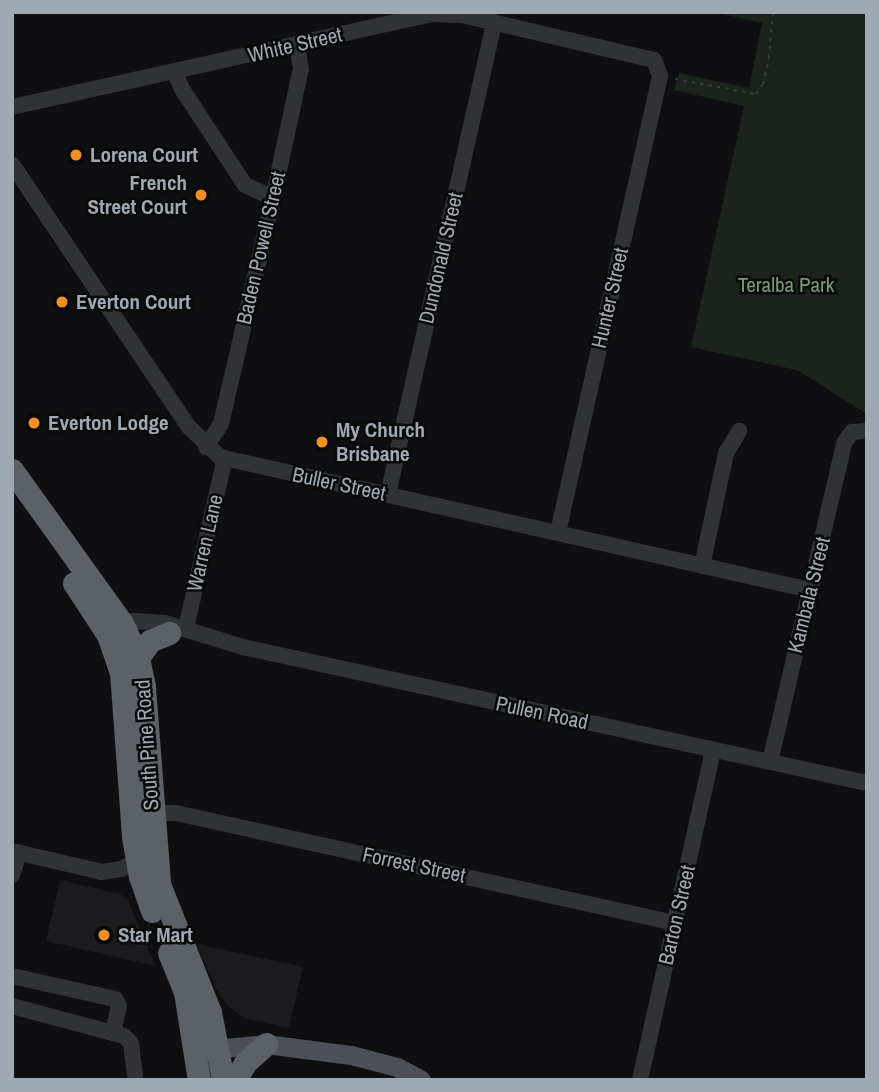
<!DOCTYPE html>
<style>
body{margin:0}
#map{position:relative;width:879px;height:1092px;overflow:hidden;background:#0f0f11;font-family:"Archivo Narrow",sans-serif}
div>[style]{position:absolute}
.built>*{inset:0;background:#1b1b1e}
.green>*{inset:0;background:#1c231c}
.path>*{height:2px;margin-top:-1px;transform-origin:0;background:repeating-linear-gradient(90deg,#36393d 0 3.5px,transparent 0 8.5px)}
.minor>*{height:16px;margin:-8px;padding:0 8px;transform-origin:8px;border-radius:8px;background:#303236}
.major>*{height:19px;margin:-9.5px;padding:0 9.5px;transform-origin:9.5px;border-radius:9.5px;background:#4c4f55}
.highway>*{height:23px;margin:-11.5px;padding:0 11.5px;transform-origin:11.5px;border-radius:11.5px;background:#5c6067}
.dots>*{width:19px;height:19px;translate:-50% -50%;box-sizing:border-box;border:4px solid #0a0a0b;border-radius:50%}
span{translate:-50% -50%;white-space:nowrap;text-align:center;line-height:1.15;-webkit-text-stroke:5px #0a0a0b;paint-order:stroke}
.street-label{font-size:21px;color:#a0a8b2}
.poi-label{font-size:21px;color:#a0a8b2;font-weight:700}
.left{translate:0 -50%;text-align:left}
.right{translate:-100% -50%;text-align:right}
.park-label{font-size:21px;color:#799e76}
.frame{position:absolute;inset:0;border:14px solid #a0a8b2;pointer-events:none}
</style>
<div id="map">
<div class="built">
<i style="clip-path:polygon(60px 880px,120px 894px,128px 900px,155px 966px,46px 941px)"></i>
<i style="clip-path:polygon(197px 944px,303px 967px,289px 1028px,244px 1018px,227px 1005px,215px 987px)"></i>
</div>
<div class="green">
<i style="clip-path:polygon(714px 12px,867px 12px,867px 414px,797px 370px,691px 347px,744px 106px,674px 90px,679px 73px,749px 88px,762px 23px)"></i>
</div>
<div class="path">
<i style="left:675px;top:79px;width:82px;rotate:10.5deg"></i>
<i style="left:756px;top:94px;width:12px;rotate:-55deg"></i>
<i style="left:763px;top:84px;width:27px;rotate:-77deg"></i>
<i style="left:769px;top:58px;width:46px;rotate:-85deg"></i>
</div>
<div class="minor">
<i style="left:174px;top:71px;width:20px;rotate:66deg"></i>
<i style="left:182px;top:89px;width:115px;rotate:56.7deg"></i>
<i style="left:245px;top:185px;width:31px;rotate:25deg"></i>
<i style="left:12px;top:107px;width:429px;rotate:-12.5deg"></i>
<i style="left:431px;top:14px;width:31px;rotate:2deg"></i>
<i style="left:462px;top:15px;width:197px;rotate:13.2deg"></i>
<i style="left:654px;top:60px;width:17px;rotate:69deg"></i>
<i style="left:660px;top:76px;width:467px;rotate:102.6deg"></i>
<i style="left:12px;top:164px;width:317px;rotate:56.1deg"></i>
<i style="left:189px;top:427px;width:43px;rotate:44.1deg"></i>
<i style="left:220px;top:457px;width:605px;rotate:12.7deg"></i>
<i style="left:206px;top:447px;width:27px;rotate:-57deg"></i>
<i style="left:221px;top:424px;width:232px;rotate:-77deg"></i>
<i style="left:273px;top:198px;width:132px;rotate:-77.8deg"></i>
<i style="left:301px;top:69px;width:24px;rotate:-99deg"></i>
<i style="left:388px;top:494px;width:484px;rotate:-77.3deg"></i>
<i style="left:702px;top:566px;width:116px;rotate:-78deg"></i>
<i style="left:726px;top:453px;width:26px;rotate:-59deg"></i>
<i style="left:115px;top:624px;width:20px;rotate:-9deg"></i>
<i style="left:135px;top:621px;width:30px;rotate:4deg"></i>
<i style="left:165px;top:623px;width:82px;rotate:17.1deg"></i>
<i style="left:243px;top:647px;width:639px;rotate:12.3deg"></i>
<i style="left:186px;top:628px;width:174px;rotate:-77.1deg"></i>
<i style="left:770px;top:762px;width:327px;rotate:-76.9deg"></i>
<i style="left:844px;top:443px;width:14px;rotate:-54deg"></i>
<i style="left:852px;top:432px;width:15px;rotate:-4deg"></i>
<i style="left:152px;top:813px;width:24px"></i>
<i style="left:176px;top:813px;width:511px;rotate:12.43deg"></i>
<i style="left:12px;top:851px;width:92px;rotate:13.1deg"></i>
<i style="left:102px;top:872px;width:19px;rotate:-9deg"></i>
<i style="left:121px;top:869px;width:28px;rotate:-26deg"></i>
<i style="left:12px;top:875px;width:23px;rotate:-72deg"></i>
<i style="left:12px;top:976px;width:106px;rotate:12.6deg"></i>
<i style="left:115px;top:999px;width:8px;rotate:60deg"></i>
<i style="left:119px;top:1006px;width:28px;rotate:103deg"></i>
<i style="left:12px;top:1006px;width:116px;rotate:15deg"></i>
<i style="left:124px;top:1036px;width:10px;rotate:45deg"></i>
<i style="left:131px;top:1043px;width:32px;rotate:83deg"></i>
<i style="left:640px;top:1080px;width:338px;rotate:-77.5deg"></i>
</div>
<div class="major">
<i style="left:203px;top:1050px;width:63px;rotate:-5.4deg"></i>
<i style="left:266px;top:1044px;width:86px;rotate:7.4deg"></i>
<i style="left:351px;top:1055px;width:48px;rotate:14.6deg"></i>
<i style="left:397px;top:1067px;width:27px;rotate:28deg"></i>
</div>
<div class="highway">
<i style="left:12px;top:470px;width:188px;rotate:54.3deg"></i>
<i style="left:122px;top:623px;width:38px;rotate:65deg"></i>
<i style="left:138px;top:658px;width:30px;rotate:78deg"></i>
<i style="left:144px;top:687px;width:198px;rotate:85.6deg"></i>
<i style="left:159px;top:884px;width:138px;rotate:68.3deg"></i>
<i style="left:210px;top:1012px;width:69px;rotate:79.2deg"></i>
<i style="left:74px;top:583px;width:62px;rotate:56.8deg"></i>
<i style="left:108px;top:635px;width:39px;rotate:71deg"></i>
<i style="left:121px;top:672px;width:165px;rotate:85.8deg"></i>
<i style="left:133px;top:837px;width:40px;rotate:80deg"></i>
<i style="left:140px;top:876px;width:37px;rotate:71deg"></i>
<i style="left:138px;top:658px;width:21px;rotate:-55deg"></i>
<i style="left:150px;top:641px;width:21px;rotate:-23deg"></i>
<i style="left:169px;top:953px;width:42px;rotate:67.7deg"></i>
<i style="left:185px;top:992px;width:89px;rotate:81deg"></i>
<i style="left:235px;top:1080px;width:21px;rotate:-59deg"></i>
<i style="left:246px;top:1062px;width:27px;rotate:-42deg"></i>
</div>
<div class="dots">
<i style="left:76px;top:155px;background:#f58f22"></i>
<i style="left:201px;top:195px;background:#f58f22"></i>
<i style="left:62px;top:302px;background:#f58f22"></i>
<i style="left:34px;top:423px;background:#f58f22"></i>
<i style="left:322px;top:442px;background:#f58f22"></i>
<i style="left:104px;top:935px;background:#f58f22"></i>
</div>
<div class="street-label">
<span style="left:295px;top:45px;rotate:-13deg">White Street</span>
<span style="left:261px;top:248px;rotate:-77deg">Baden Powell Street</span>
<span style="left:441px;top:258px;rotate:-77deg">Dundonald Street</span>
<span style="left:610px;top:298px;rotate:-77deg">Hunter Street</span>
<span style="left:339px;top:484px;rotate:12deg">Buller Street</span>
<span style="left:205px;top:543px;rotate:-77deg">Warren Lane</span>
<span style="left:809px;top:595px;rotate:-76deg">Kambala Street</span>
<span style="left:542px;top:713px;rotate:12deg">Pullen Road</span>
<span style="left:147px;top:745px;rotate:-94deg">South Pine Road</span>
<span style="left:414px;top:865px;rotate:12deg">Forrest Street</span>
<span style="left:677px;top:915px;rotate:-77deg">Barton Street</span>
</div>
<div class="poi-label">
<span class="left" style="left:90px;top:155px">Lorena Court</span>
<span class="right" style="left:187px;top:195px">French<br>Street Court</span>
<span class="left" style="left:76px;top:302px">Everton Court</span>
<span class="left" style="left:48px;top:423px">Everton Lodge</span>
<span class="left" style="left:336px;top:442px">My Church<br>Brisbane</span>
<span class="left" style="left:118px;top:935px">Star Mart</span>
</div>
<div class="park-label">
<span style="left:786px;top:285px">Teralba Park</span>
</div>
<div class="frame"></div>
</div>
